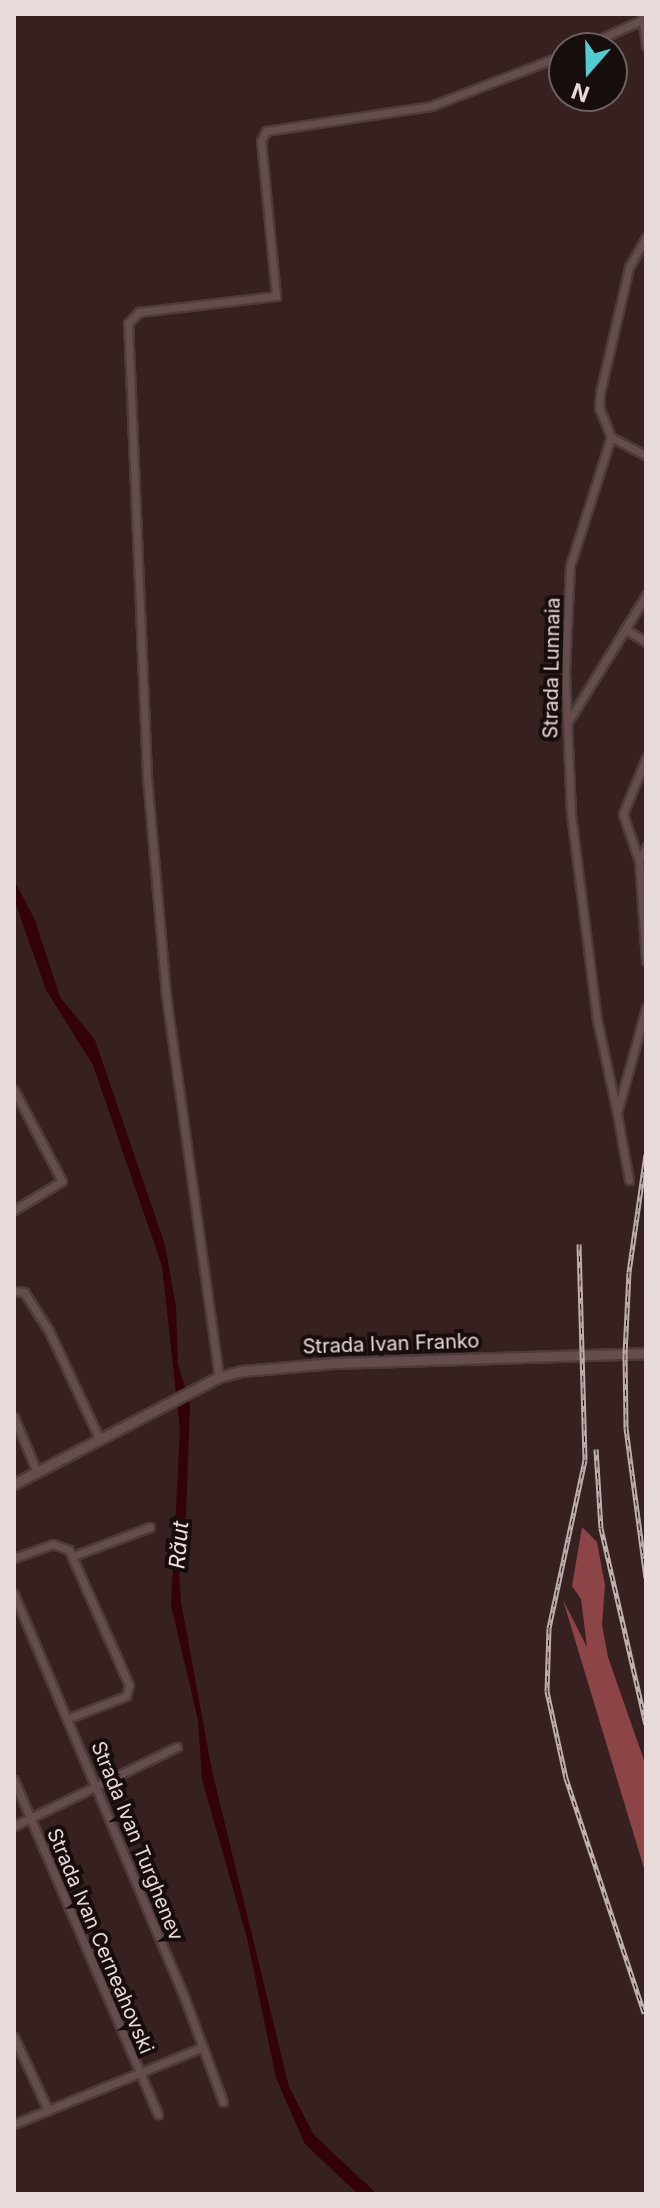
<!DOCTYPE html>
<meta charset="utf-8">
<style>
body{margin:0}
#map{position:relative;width:660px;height:2208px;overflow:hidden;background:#362020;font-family:Inter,sans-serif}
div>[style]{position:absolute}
.forest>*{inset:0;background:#8d4447}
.water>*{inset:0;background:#330108}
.roads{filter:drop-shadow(2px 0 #4d3b3c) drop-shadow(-2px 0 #4d3b3c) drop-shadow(0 2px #4d3b3c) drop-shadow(0 -2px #4d3b3c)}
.street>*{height:7px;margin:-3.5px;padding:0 3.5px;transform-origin:3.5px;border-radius:3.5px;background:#664d4d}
.secondary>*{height:9px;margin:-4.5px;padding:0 4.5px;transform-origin:4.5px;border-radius:4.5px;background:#664d4d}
.rail>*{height:5px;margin-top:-2.5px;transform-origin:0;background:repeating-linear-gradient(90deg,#170d0d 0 6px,#beaeae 0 12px);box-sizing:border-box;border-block:2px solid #beaeae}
span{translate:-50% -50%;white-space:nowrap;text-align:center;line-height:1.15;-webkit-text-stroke:8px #170d0d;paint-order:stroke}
.street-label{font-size:20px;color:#e9dada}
.water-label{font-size:22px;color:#f4dcdc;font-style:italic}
.frame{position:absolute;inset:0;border:16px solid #e9dada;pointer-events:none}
.north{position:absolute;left:548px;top:32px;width:80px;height:80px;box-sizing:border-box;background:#170d0d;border:2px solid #6b5f5f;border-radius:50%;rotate:200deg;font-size:22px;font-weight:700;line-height:32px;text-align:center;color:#e9dada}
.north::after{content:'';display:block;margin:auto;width:28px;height:36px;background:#51ccd1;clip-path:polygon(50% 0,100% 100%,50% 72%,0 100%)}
</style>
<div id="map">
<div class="forest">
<i style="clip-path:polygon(582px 1527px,597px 1542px,605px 1585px,602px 1625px,608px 1657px,646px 1766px,646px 1875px,563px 1600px,587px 1647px,581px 1599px,572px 1586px)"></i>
</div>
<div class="water">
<i style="clip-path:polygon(14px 880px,35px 920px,60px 997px,95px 1040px,165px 1245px,176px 1307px,178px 1364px,190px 1404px,186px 1515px,178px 1556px,181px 1602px,212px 1771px,289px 2087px,314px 2135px,377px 2194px,358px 2194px,305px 2144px,276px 2078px,247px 1938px,202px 1779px,198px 1720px,171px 1605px,180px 1429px,162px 1266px,93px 1065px,46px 990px,14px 899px)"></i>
</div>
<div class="roads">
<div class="street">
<i style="left:642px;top:14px;width:32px;rotate:83deg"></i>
<i style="left:580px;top:48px;width:68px;rotate:-24.3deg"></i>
<i style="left:611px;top:437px;width:40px;rotate:28deg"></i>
<i style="left:625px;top:629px;width:25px;rotate:32deg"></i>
<i style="left:568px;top:722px;width:149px;rotate:-58.4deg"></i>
<i style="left:646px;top:758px;width:61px;rotate:112.3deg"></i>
<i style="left:623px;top:814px;width:50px;rotate:71.2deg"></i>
<i style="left:639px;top:861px;width:100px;rotate:86deg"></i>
<i style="left:639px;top:861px;width:16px;rotate:-63deg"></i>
<i style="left:14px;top:1090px;width:103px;rotate:62.2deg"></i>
<i style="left:62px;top:1181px;width:56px;rotate:148.9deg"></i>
<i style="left:617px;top:1113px;width:95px;rotate:-102.1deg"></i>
<i style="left:597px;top:1020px;width:208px;rotate:-97.2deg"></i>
<i style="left:571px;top:814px;width:142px;rotate:-92.4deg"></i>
<i style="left:565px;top:672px;width:106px;rotate:-87.3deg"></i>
<i style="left:570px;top:566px;width:135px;rotate:-72.4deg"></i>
<i style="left:611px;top:437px;width:31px;rotate:-112deg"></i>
<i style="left:599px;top:408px;width:15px;rotate:-86deg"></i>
<i style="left:600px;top:393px;width:129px;rotate:-77deg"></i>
<i style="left:629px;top:267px;width:34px;rotate:-60deg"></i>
<i style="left:629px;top:1180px;width:68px;rotate:-100.2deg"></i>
<i style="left:617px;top:1113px;width:109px;rotate:-74.6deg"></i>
<i style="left:14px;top:1291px;width:10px;rotate:6deg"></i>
<i style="left:24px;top:1292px;width:46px;rotate:57.3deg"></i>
<i style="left:49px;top:1331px;width:120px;rotate:64.9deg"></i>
<i style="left:219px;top:1377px;width:387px;rotate:-97.9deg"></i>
<i style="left:166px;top:994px;width:220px;rotate:-95deg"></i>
<i style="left:147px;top:775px;width:452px;rotate:-92.4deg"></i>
<i style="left:128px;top:323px;width:16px;rotate:-45deg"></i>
<i style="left:139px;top:312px;width:138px;rotate:-6.7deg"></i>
<i style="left:276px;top:296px;width:156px;rotate:-95.5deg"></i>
<i style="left:261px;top:141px;width:11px;rotate:-63deg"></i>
<i style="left:266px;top:131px;width:167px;rotate:-8.6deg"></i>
<i style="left:431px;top:106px;width:142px;rotate:-21deg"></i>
<i style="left:14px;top:1417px;width:60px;rotate:67.3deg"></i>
<i style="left:73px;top:1556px;width:82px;rotate:-20.6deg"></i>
<i style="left:14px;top:1558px;width:41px;rotate:-19.7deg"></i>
<i style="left:53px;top:1544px;width:17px;rotate:21deg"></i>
<i style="left:69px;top:1550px;width:148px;rotate:66deg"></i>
<i style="left:129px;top:1685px;width:11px;rotate:105deg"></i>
<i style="left:126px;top:1696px;width:61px;rotate:158.9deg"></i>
<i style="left:14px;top:1594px;width:431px;rotate:67.1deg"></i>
<i style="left:182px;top:1991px;width:118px;rotate:69.7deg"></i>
<i style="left:14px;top:1780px;width:364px;rotate:66.7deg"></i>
<i style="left:14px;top:1826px;width:181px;rotate:-25.9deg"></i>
<i style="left:14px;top:2037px;width:81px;rotate:65deg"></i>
<i style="left:14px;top:2124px;width:204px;rotate:-22.2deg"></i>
</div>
<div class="secondary">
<i style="left:14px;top:1484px;width:231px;rotate:-27.6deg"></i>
<i style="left:219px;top:1377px;width:24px;rotate:-15deg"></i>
<i style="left:242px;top:1371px;width:92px;rotate:-5deg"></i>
<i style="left:334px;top:1363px;width:312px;rotate:-1.8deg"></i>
</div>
</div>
<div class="rail">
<i style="left:646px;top:1154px;width:119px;rotate:98.2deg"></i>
<i style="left:629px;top:1272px;width:82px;rotate:92.8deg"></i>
<i style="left:625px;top:1354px;width:74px;rotate:89.2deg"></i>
<i style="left:626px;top:1428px;width:151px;rotate:82.4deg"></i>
<i style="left:579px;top:1244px;width:216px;rotate:88.4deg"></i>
<i style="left:585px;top:1460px;width:172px;rotate:102.1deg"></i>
<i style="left:549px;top:1628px;width:63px;rotate:91.8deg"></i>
<i style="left:547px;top:1691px;width:89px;rotate:77.7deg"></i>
<i style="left:566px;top:1778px;width:248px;rotate:71.6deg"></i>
<i style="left:596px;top:1449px;width:79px;rotate:86.4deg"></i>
<i style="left:601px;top:1528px;width:201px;rotate:77.1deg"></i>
</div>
<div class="street-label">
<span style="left:552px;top:668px;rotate:-89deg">Strada Lunnaia</span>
<span style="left:391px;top:1344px;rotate:-2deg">Strada Ivan Franko</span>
<span style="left:137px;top:1841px;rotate:68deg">Strada Ivan Turghenev</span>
<span style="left:100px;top:1941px;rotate:67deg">Strada Ivan Cerneahovski</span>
</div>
<div class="water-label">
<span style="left:179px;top:1545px;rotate:-85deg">Răut</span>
</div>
<div class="frame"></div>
<div class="north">N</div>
</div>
